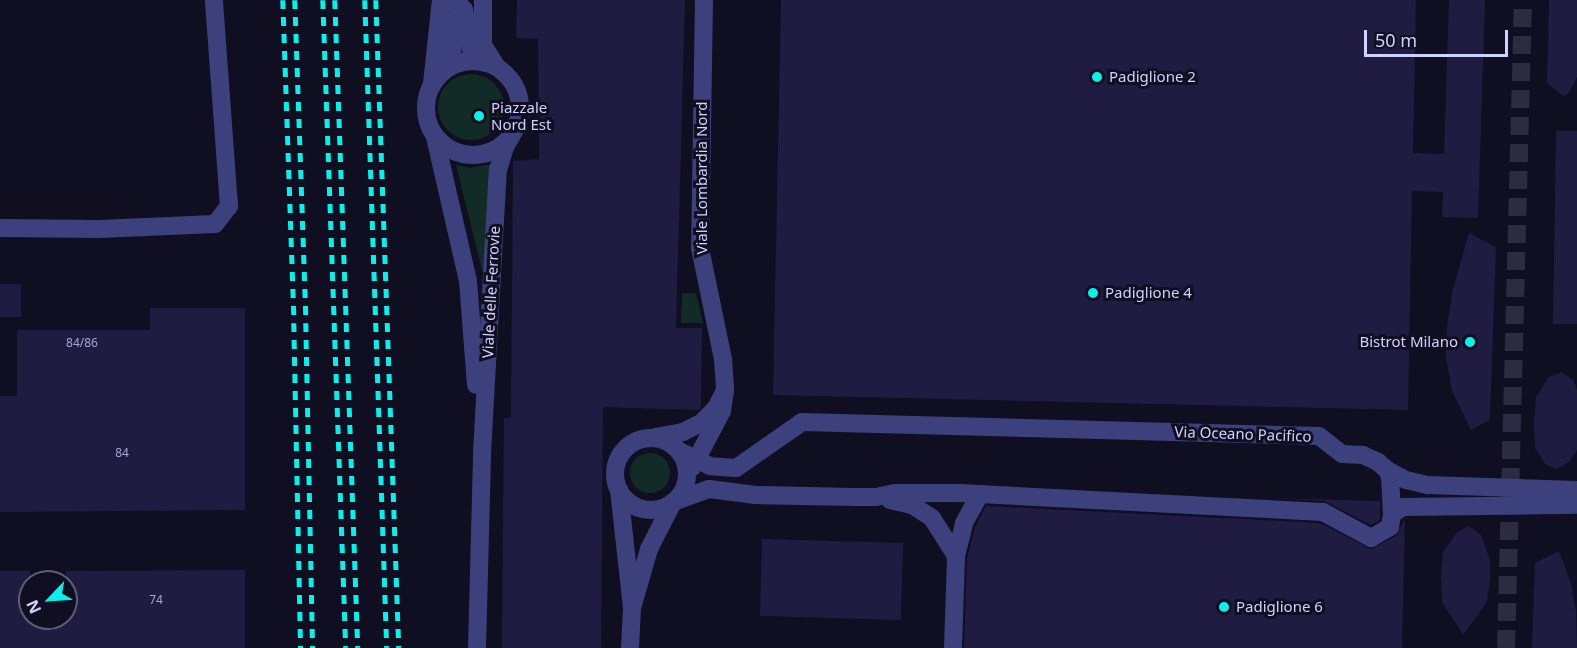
<!DOCTYPE html>
<style>
body{margin:0}
#map{position:relative;width:1577px;height:648px;overflow:hidden;background:#100e21;font-family:"Noto Sans",sans-serif}
div>[style]{position:absolute}
.green>*{inset:0;background:#122b27}
.round{border-radius:50%}
.building>*{inset:0;background:#1f1b41}
.minor-tunnel>*{height:18px;margin-top:-9px;transform-origin:0;background:repeating-linear-gradient(90deg,#2d2b42 0 18px,transparent 0 27px)}
.minor>*{height:18px;margin:-9px;padding:0 9px;transform-origin:9px;border-radius:9px;background:#3c417e}
.minor>.ring{margin:-9px;padding:0;box-sizing:content-box;background:none;border:18px solid #3c417e;border-radius:50%}
.rail>*{height:4.5px;margin-top:-2.25px;transform-origin:0;background:repeating-linear-gradient(90deg,#0befeb 0 9px,transparent 0 17px)}
.dots>*{width:16px;height:16px;translate:-50% -50%;box-sizing:border-box;border:3px solid #100e21;border-radius:50%}
span{translate:-50% -50%;white-space:nowrap;text-align:center;line-height:1.15;-webkit-text-stroke:6px #100e21;paint-order:stroke}
.number-label{font-size:12px;color:#a4a4ce}
.number-label span{-webkit-text-stroke-width:0}
.poi-label{font-size:15px;color:#d1d1fd}
.left{translate:0 -50%;text-align:left}
.right{translate:-100% -50%;text-align:right}
.street-label{font-size:15px;color:#d1d1fd}
.north{position:absolute;left:18px;top:570px;width:60px;height:60px;box-sizing:border-box;background:#100e21;border:2px solid #5d5c79;border-radius:50%;rotate:245deg;font-size:16px;font-weight:700;line-height:24px;text-align:center;color:#d1d1fd}
.north::after{content:'';display:block;margin:auto;width:21px;height:27px;background:#0befeb;clip-path:polygon(50% 0,100% 100%,50% 72%,0 100%)}
.scale{position:absolute;left:1364px;top:30px;width:144px;height:27px;box-sizing:border-box;border:3px solid #d1d1fd;border-top:0;padding-left:8px;font-size:18px;line-height:21px;white-space:nowrap;color:#d1d1fd;-webkit-text-stroke:4px #100e21;paint-order:stroke}
</style>
<div id="map">
<div class="green">
<i class="round" style="left:438px;top:74px;width:66px;height:66px"></i>
<i style="clip-path:polygon(492px 164px,486px 286px,456px 165px,470px 168px)"></i>
<i style="clip-path:polygon(682px 293px,696px 293px,703px 323px,681px 323px)"></i>
<i class="round" style="left:630px;top:453px;width:40px;height:40px"></i>
</div>
<div class="building">
<i style="clip-path:polygon(517px 0,685px 0,676px 328px,702px 328px,701px 407px,698px 410px,603px 407px,601px 648px,502px 648px,504px 418px,511px 418px,513px 161px,539px 159px,538px 39px,516px 38px)"></i>
<i style="clip-path:polygon(781px 0,1416px 0,1413px 153px,1444px 154px,1449px 0,1485px 0,1478px 218px,1442px 217px,1443px 192px,1412px 191px,1408px 410px,773px 395px)"></i>
<i style="clip-path:polygon(1549px 0,1577px 0,1577px 77px,1569px 93px,1563px 96px,1547px 83px)"></i>
<i style="clip-path:polygon(1556px 131px,1577px 131px,1577px 324px,1553px 324px)"></i>
<i style="clip-path:polygon(1469px 233px,1496px 247px,1490px 420px,1471px 430px,1452px 391px,1446px 358px,1447px 326px,1453px 289px)"></i>
<i style="clip-path:polygon(0 284px,21px 284px,21px 317px,0 317px)"></i>
<i style="clip-path:polygon(150px 308px,245px 308px,245px 510px,0 512px,0 396px,17px 396px,17px 330px,150px 330px)"></i>
<i style="clip-path:polygon(1562px 372px,1574px 381px,1577px 390px,1577px 450px,1569px 462px,1557px 469px,1546px 465px,1535px 448px,1534px 422px,1536px 397px,1549px 377px)"></i>
<i style="clip-path:polygon(1269px 498px,1380px 501px,1380px 520px,1371px 525px,1324px 501px)"></i>
<i style="clip-path:polygon(986px 506px,1320px 523px,1371px 549px,1396px 536px,1405px 519px,1402px 648px,964px 648px,967px 558px,975px 527px)"></i>
<i style="clip-path:polygon(1469px 526px,1481px 535px,1490px 560px,1490px 578px,1487px 602px,1463px 635px,1442px 602px,1441px 576px,1443px 552px,1457px 532px)"></i>
<i style="clip-path:polygon(762px 539px,903px 543px,901px 620px,760px 616px)"></i>
<i style="clip-path:polygon(1559px 551px,1571px 583px,1576px 611px,1577px 648px,1532px 648px,1535px 563px)"></i>
<i style="clip-path:polygon(245px 570px,245px 648px,0 648px,0 571px,30px 571px,30px 618px,66px 618px,66px 571px)"></i>
</div>
<div class="minor-tunnel">
<i style="left:1506px;top:648px;width:648px;rotate:-88.5deg"></i>
</div>
<div class="minor">
<i style="left:483px;top:0;width:45px;rotate:90deg"></i>
<i style="left:483px;top:45px;width:26px;rotate:58deg"></i>
<i style="left:704px;top:0;width:248px;rotate:90.9deg"></i>
<i style="left:700px;top:248px;width:113px;rotate:78.3deg"></i>
<i style="left:723px;top:359px;width:31px;rotate:86deg"></i>
<i style="left:464px;top:9px;width:41px;rotate:80.1deg"></i>
<i style="left:471px;top:49px;width:17px;rotate:50deg"></i>
<i class="ring" style="left:426px;top:61px;width:76px;height:76px"></i>
<i style="left:441px;top:73px;width:25px;rotate:-63deg"></i>
<i style="left:452px;top:51px;width:51px;rotate:-82.2deg"></i>
<i style="left:432px;top:84px;width:84px;rotate:-83.9deg"></i>
<i style="left:435px;top:137px;width:148px;rotate:77.1deg"></i>
<i style="left:468px;top:281px;width:104px;rotate:85.6deg"></i>
<i style="left:0;top:228px;width:99px;rotate:0.6deg"></i>
<i style="left:99px;top:229px;width:116px;rotate:-2.5deg"></i>
<i style="left:215px;top:224px;width:23px;rotate:-52deg"></i>
<i style="left:229px;top:206px;width:207px;rotate:-94.2deg"></i>
<i style="left:655px;top:437px;width:28px;rotate:-10deg"></i>
<i style="left:683px;top:432px;width:20px;rotate:-27deg"></i>
<i style="left:701px;top:423px;width:21px;rotate:-45deg"></i>
<i style="left:716px;top:408px;width:20px;rotate:-63deg"></i>
<i style="left:725px;top:390px;width:21px;rotate:98deg"></i>
<i style="left:722px;top:411px;width:64px;rotate:117.8deg"></i>
<i class="ring" style="left:615px;top:438px;width:54px;height:54px"></i>
<i style="left:1387px;top:470px;width:21px;rotate:28deg"></i>
<i style="left:1406px;top:480px;width:23px;rotate:13deg"></i>
<i style="left:1428px;top:485px;width:149px;rotate:1.9deg"></i>
<i style="left:619px;top:490px;width:119px;rotate:83.7deg"></i>
<i style="left:632px;top:608px;width:40px;rotate:92.9deg"></i>
<i style="left:890px;top:500px;width:23px;rotate:13deg"></i>
<i style="left:912px;top:505px;width:24px;rotate:33deg"></i>
<i style="left:932px;top:518px;width:45px;rotate:57.7deg"></i>
<i style="left:1392px;top:514px;width:13px;rotate:-32deg"></i>
<i style="left:1403px;top:507px;width:174px;rotate:-0.7deg"></i>
<i style="left:632px;top:608px;width:61px;rotate:-73.9deg"></i>
<i style="left:649px;top:549px;width:53px;rotate:-62.9deg"></i>
<i style="left:673px;top:502px;width:38px;rotate:-20deg"></i>
<i style="left:709px;top:489px;width:47px;rotate:7.3deg"></i>
<i style="left:756px;top:495px;width:98px;rotate:1.2deg"></i>
<i style="left:854px;top:497px;width:22px"></i>
<i style="left:876px;top:497px;width:19px;rotate:-12deg"></i>
<i style="left:895px;top:493px;width:65px"></i>
<i style="left:960px;top:493px;width:363px;rotate:3deg"></i>
<i style="left:1323px;top:512px;width:55px;rotate:28.4deg"></i>
<i style="left:1371px;top:538px;width:22px;rotate:-30deg"></i>
<i style="left:1390px;top:527px;width:13px;rotate:-81deg"></i>
<i style="left:1392px;top:514px;width:37px;rotate:-93deg"></i>
<i style="left:1390px;top:477px;width:8px;rotate:-113deg"></i>
<i style="left:1387px;top:470px;width:12px;rotate:-138deg"></i>
<i style="left:1378px;top:462px;width:17px;rotate:-155deg"></i>
<i style="left:1363px;top:455px;width:21px;rotate:-177deg"></i>
<i style="left:1342px;top:454px;width:29px;rotate:-142deg"></i>
<i style="left:1319px;top:436px;width:517px;rotate:-178.45deg"></i>
<i style="left:802px;top:422px;width:80px;rotate:145.1deg"></i>
<i style="left:736px;top:468px;width:26px;rotate:-176deg"></i>
<i style="left:710px;top:466px;width:34px;rotate:-154deg"></i>
<i style="left:477px;top:648px;width:195px;rotate:-88.5deg"></i>
<i style="left:482px;top:453px;width:283px;rotate:-86.8deg"></i>
<i style="left:498px;top:170px;width:24px;rotate:-73deg"></i>
<i style="left:505px;top:147px;width:14px;rotate:-60deg"></i>
<i style="left:953px;top:648px;width:92px;rotate:-88.1deg"></i>
<i style="left:956px;top:556px;width:34px;rotate:-76deg"></i>
<i style="left:964px;top:523px;width:33px;rotate:-61deg"></i>
</div>
<div class="rail">
<i style="left:283px;top:0;width:323px;rotate:88deg"></i>
<i style="left:294px;top:323px;width:325px;rotate:88.8deg"></i>
<i style="left:295px;top:0;width:323px;rotate:88deg"></i>
<i style="left:306px;top:323px;width:325px;rotate:88.8deg"></i>
<i style="left:323px;top:0;width:648px;rotate:87.97deg"></i>
<i style="left:335px;top:0;width:648px;rotate:87.97deg"></i>
<i style="left:365px;top:0;width:648px;rotate:88.06deg"></i>
<i style="left:376px;top:0;width:648px;rotate:87.97deg"></i>
</div>
<div class="dots">
<i style="left:1097px;top:77px;background:#0befeb"></i>
<i style="left:479px;top:116px;background:#0befeb"></i>
<i style="left:1093px;top:293px;background:#0befeb"></i>
<i style="left:1470px;top:342px;background:#0befeb"></i>
<i style="left:1224px;top:607px;background:#0befeb"></i>
</div>
<div class="number-label">
<span style="left:82px;top:343px">84/86</span>
<span style="left:122px;top:453px">84</span>
<span style="left:156px;top:600px">74</span>
</div>
<div class="poi-label">
<span class="left" style="left:1109px;top:77px">Padiglione 2</span>
<span class="left" style="left:491px;top:116px">Piazzale<br>Nord Est</span>
<span class="left" style="left:1105px;top:293px">Padiglione 4</span>
<span class="right" style="left:1458px;top:342px">Bistrot Milano</span>
<span class="left" style="left:1236px;top:607px">Padiglione 6</span>
</div>
<div class="street-label">
<span style="left:702px;top:178px;rotate:-90deg">Viale Lombardia Nord</span>
<span style="left:491px;top:292px;rotate:-87deg">Viale delle Ferrovie</span>
<span style="left:1243px;top:434px;rotate:2deg">Via Oceano Pacifico</span>
</div>
<div class="north">N</div>
<div class="scale">50 m</div>
</div>
